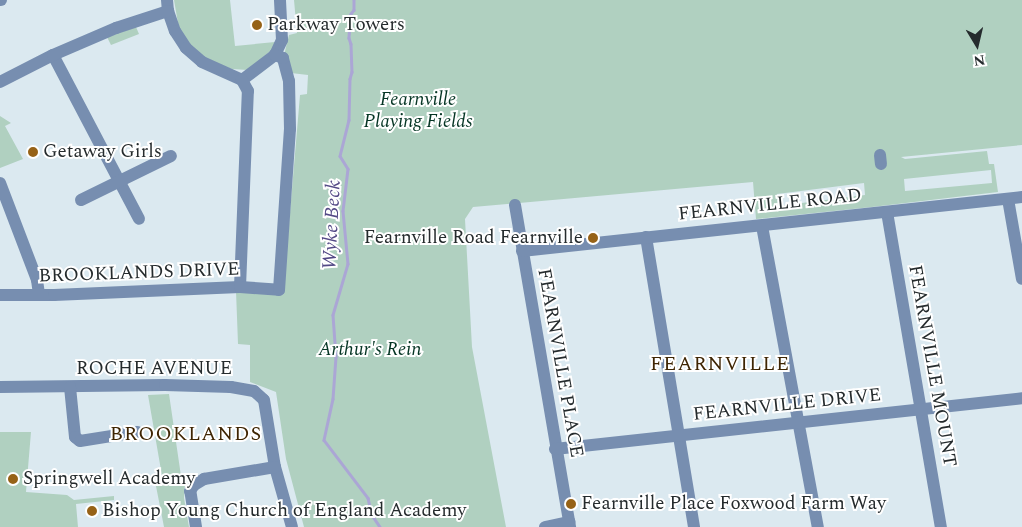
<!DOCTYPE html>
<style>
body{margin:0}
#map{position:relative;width:1022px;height:527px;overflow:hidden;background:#dbe9f0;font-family:Spectral,serif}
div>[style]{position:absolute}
.green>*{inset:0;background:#b0d0c0}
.stream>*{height:2.5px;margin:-1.25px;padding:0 1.25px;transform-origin:1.25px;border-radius:1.25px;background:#aba6d5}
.minor>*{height:12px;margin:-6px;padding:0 6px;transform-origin:6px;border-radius:6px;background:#778eb0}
.dots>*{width:14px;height:14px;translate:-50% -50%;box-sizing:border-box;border:2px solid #fff;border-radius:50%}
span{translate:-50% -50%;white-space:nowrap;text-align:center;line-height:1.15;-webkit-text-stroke:4px #fff;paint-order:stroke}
.poi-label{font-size:19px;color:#252b2d}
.left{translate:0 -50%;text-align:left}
.right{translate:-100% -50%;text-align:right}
.park-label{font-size:19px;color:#053524;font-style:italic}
.street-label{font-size:19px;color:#252b2d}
.water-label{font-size:20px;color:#534986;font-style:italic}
.neighbourhood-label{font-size:20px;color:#3e2503;letter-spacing:1px}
.north{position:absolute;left:952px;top:20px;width:50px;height:50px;-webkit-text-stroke:4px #fff;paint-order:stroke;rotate:171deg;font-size:14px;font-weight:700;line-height:20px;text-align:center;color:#252b2d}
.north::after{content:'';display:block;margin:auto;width:18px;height:22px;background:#252b2d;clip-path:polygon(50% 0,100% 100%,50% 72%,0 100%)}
</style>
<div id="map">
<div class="green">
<i style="clip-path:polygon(174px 0,230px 0,235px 46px,275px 42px,275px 47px,248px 70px,232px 69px,210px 62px,192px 48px,179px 29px)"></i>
<i style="clip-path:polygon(evenodd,294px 0,1022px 0,1022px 145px,901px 157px,905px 159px,987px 151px,989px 164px,994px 164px,998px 192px,872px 207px,756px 219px,753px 182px,473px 207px,465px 219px,472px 347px,506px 527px,304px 527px,286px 459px,276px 392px,250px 382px,250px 345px,238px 344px,236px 291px,283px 295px,300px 95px,307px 94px,308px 75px,291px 73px,284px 55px,289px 35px,297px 33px,294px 0,991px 170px,992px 183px,905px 191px,904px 179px,991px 170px,294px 0,864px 183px,865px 195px,778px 206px,777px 194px,864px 183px)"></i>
<i style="clip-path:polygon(136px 27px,139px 34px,111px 45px,107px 37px)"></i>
<i style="clip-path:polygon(0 116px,11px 123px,5px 126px,23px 159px,0 168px)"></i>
<i style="clip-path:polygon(169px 394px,181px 476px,185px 483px,184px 498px,189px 527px,164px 527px,155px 481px,162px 476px,148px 395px)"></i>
<i style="clip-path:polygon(0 432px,31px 432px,26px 492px,67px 495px,74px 500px,114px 496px,114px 500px,76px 504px,78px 527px,0 527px)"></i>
</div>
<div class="stream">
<i style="left:354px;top:0;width:10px;rotate:90deg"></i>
<i style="left:354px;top:10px;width:5px;rotate:127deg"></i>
<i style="left:351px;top:14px;width:24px;rotate:95deg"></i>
<i style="left:349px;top:38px;width:6px;rotate:72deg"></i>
<i style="left:351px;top:44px;width:28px;rotate:88deg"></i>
<i style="left:352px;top:72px;width:7px;rotate:106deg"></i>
<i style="left:350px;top:79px;width:41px;rotate:91.4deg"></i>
<i style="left:349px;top:120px;width:37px;rotate:104deg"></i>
<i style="left:340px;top:156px;width:15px;rotate:58deg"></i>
<i style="left:348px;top:169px;width:42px;rotate:96.8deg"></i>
<i style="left:343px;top:211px;width:53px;rotate:84.6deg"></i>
<i style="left:348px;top:264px;width:53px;rotate:106.4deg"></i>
<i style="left:333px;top:315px;width:42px;rotate:85.9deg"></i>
<i style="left:336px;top:357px;width:42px;rotate:94.1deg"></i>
<i style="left:333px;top:399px;width:42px;rotate:102.4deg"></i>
<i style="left:324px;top:440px;width:73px;rotate:52.8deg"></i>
<i style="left:368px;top:498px;width:17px;rotate:77deg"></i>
<i style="left:372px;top:515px;width:14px;rotate:56deg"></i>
</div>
<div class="minor">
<i style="left:0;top:0;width:1px"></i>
<i style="left:167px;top:0;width:11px;rotate:85deg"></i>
<i style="left:168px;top:11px;width:21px;rotate:71deg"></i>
<i style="left:175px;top:31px;width:20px;rotate:57deg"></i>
<i style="left:186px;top:48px;width:21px;rotate:41deg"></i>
<i style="left:202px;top:62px;width:44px;rotate:24.2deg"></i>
<i style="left:242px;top:80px;width:41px;rotate:-37.1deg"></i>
<i style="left:275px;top:55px;width:17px;rotate:-65deg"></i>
<i style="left:282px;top:40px;width:40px;rotate:-92.9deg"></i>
<i style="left:53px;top:55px;width:185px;rotate:62.3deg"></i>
<i style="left:0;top:82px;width:59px;rotate:-27deg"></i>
<i style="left:53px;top:55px;width:69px;rotate:-23.2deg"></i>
<i style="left:116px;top:28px;width:55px;rotate:-18.1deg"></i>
<i style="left:880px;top:155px;width:9px;rotate:84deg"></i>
<i style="left:0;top:183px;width:104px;rotate:69.1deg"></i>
<i style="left:37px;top:280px;width:15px;rotate:82deg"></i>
<i style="left:1008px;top:199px;width:81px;rotate:80.1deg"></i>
<i style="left:81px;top:200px;width:100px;rotate:-26.1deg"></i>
<i style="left:515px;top:205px;width:327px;rotate:80.3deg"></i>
<i style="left:887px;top:212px;width:320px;rotate:80.3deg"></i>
<i style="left:762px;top:226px;width:306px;rotate:79.5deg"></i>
<i style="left:646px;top:237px;width:294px;rotate:80.6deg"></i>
<i style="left:522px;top:251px;width:503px;rotate:-6.16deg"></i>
<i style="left:240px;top:287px;width:196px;rotate:-87.7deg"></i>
<i style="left:248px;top:91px;width:13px;rotate:-119deg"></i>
<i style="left:0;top:295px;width:54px"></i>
<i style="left:54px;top:295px;width:186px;rotate:-2.5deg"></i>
<i style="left:240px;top:287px;width:39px;rotate:4deg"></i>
<i style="left:279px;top:290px;width:161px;rotate:-86.1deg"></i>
<i style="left:290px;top:129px;width:48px;rotate:-91.2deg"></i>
<i style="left:289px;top:81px;width:24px;rotate:-105deg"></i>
<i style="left:283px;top:58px;width:9px;rotate:-159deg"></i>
<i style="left:0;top:387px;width:165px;rotate:-0.7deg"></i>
<i style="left:165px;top:385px;width:66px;rotate:1.7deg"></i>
<i style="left:231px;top:387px;width:23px;rotate:10deg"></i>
<i style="left:254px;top:391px;width:13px;rotate:42deg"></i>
<i style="left:264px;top:400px;width:68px;rotate:80.7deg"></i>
<i style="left:275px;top:467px;width:62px;rotate:74.2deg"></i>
<i style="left:70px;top:387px;width:50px;rotate:84.3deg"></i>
<i style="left:75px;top:437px;width:6px;rotate:39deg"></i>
<i style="left:80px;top:441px;width:58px;rotate:-9deg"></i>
<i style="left:555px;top:449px;width:470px;rotate:-6.2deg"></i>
<i style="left:196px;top:527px;width:36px;rotate:-99deg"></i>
<i style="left:190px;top:491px;width:7px;rotate:-56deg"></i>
<i style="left:194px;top:485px;width:12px;rotate:-31deg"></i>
<i style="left:204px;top:479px;width:72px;rotate:-9.6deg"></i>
<i style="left:545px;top:527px;width:25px;rotate:-12deg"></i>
</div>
<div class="dots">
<i style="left:257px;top:25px;background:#966217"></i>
<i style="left:33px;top:152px;background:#966217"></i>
<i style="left:593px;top:238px;background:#966217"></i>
<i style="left:13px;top:479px;background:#966217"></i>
<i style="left:571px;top:504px;background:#966217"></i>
<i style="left:92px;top:511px;background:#966217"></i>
</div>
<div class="poi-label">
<span class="left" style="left:267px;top:25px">Parkway Towers</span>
<span class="left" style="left:43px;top:152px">Getaway Girls</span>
<span class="right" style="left:583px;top:238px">Fearnville Road Fearnville</span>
<span class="left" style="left:23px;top:479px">Springwell Academy</span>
<span class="left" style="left:581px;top:504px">Fearnville Place Foxwood Farm Way</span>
<span class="left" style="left:102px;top:511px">Bishop Young Church of England Academy</span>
</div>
<div class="park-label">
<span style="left:418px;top:111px">Fearnville<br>Playing Fields</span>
<span style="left:370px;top:350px">Arthur's Rein</span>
</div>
<div class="street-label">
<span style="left:770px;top:205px;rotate:-6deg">FEARNVILLE ROAD</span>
<span style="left:139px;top:273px;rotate:-2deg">BROOKLANDS DRIVE</span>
<span style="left:560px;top:363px;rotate:80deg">FEARNVILLE PLACE</span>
<span style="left:932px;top:366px;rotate:80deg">FEARNVILLE MOUNT</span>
<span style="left:154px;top:369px">ROCHE AVENUE</span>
<span style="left:787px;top:405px;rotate:-6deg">FEARNVILLE DRIVE</span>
</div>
<div class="water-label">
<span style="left:332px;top:225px;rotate:-87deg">Wyke Beck</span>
</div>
<div class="neighbourhood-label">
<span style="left:720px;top:364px">FEARNVILLE</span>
<span style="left:186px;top:434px">BROOKLANDS</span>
</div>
<div class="north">N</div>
</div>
